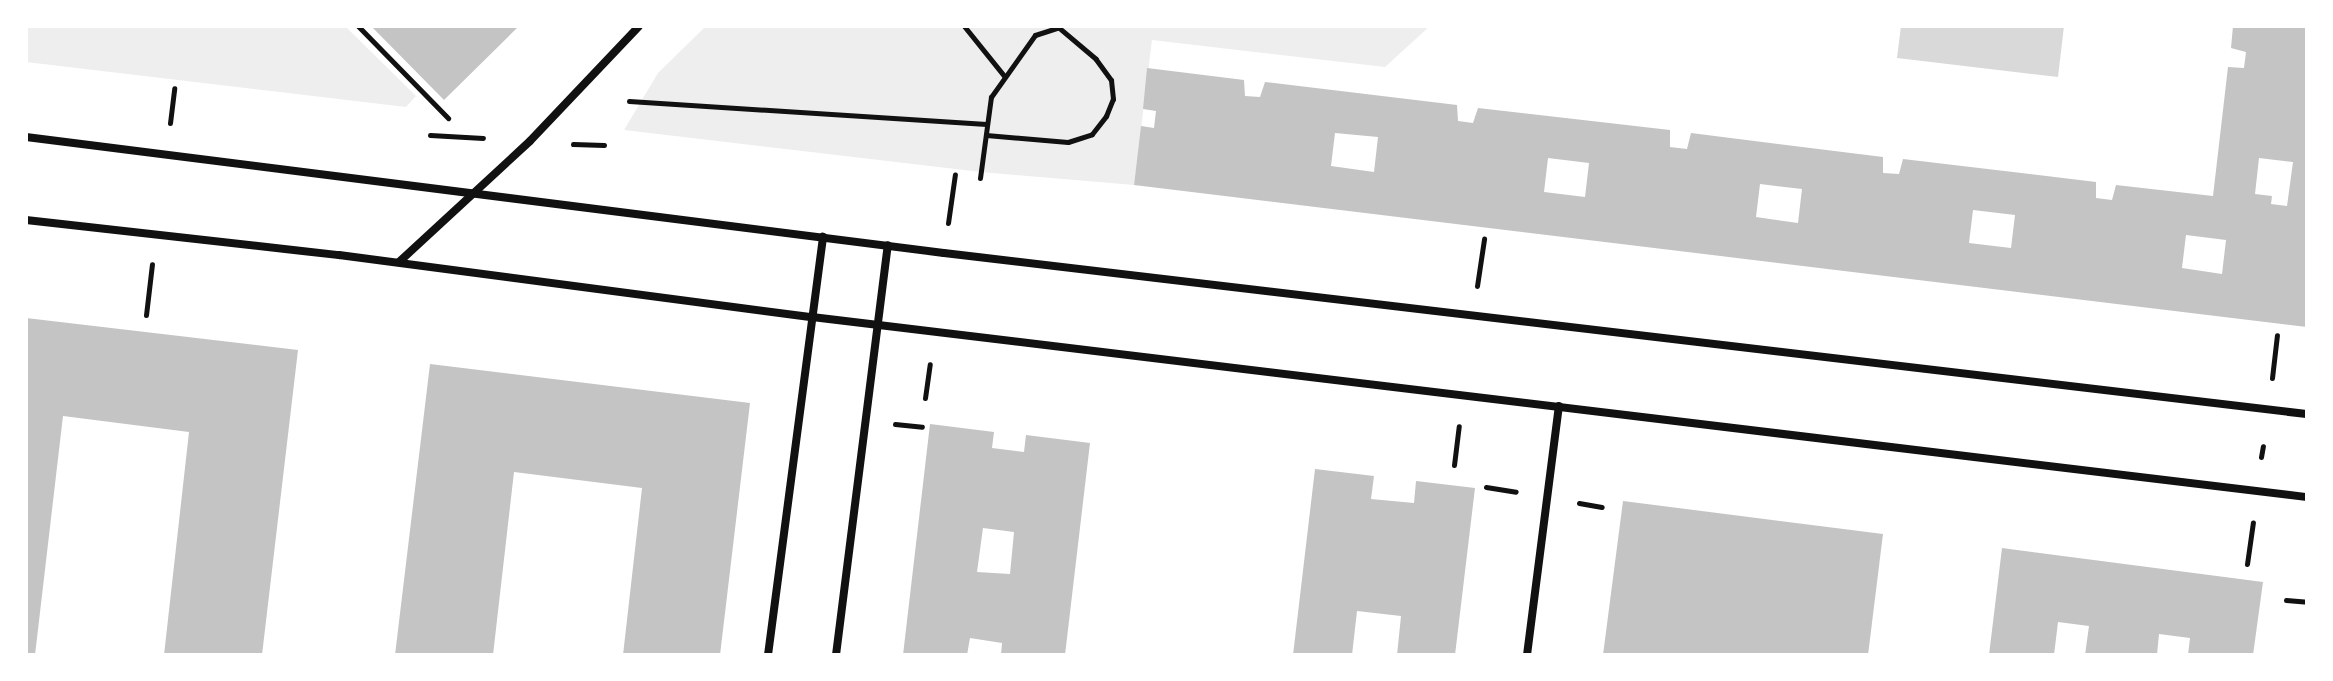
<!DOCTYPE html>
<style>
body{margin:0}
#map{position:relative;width:2333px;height:681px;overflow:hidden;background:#fff;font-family:"Source Sans 3",sans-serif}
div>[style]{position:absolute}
.green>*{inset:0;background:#eee}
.water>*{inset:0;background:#d9d9d9}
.building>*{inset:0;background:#c4c4c4}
.path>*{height:5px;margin:-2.5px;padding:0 2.5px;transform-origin:2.5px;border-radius:2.5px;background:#111}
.minor>*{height:8px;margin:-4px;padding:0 4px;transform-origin:4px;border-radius:4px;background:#111}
span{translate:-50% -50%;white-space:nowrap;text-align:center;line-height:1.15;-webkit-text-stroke:8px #fff;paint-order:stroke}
.frame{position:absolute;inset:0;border:28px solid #fff;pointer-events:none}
</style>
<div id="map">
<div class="green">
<i style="clip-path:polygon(26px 26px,345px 26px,416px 96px,406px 107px,26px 62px)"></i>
<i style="clip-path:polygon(706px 26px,1430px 26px,1385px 67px,1152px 40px,1134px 185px,981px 172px,624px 130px,658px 73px)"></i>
</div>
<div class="water">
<i style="clip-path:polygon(1901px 26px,2064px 26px,2058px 77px,1897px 58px)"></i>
</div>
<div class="building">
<i style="clip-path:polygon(371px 26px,519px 26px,444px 100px)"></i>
<i style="clip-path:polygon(evenodd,2233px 26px,2307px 26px,2307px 327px,1134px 185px,1141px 126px,1154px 128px,1156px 111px,1143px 109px,1147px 68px,1244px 80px,1245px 96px,1260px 97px,1265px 82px,1457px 105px,1458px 121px,1473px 123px,1478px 108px,1670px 130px,1670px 147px,1687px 149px,1691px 133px,1883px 157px,1883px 173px,1899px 174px,1903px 159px,2096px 182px,2096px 198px,2112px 200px,2116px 185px,2213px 196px,2228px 67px,2244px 68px,2246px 52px,2231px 48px,2233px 26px,1335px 133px,1378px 137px,1374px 172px,1331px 166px,1335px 133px,2233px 26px,1548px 158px,1589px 163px,1585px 197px,1544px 192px,1548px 158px,2233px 26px,2259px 158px,2293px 162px,2287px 206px,2271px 204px,2272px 196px,2255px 194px,2259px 158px,2233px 26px,1760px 184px,1802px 189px,1798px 223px,1756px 217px,1760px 184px,2233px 26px,1973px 210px,2015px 215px,2011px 248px,1969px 243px,1973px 210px,2233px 26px,2186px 235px,2226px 240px,2222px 274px,2182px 268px,2186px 235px)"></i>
<i style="clip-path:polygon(26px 318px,298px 350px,262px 655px,164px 655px,189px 432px,63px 416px,35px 655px,26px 655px)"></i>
<i style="clip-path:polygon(430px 364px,750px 403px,720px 655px,623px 655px,642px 488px,514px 472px,493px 655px,395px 655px)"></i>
<i style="clip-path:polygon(evenodd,930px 424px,994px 432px,992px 448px,1024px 452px,1026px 435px,1090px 443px,1065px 655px,1001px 655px,1002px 643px,970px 638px,967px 655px,903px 655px,930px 424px,983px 528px,1014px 532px,1010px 574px,977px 572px,983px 528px)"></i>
<i style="clip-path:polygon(1315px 469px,1374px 476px,1371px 499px,1414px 503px,1416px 481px,1475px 488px,1455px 655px,1397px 655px,1401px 616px,1357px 611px,1352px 655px,1293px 655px)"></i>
<i style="clip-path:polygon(1623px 501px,1883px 534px,1868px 655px,1603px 655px)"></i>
<i style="clip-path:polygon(2002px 548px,2263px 582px,2253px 655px,2188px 655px,2190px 638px,2159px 634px,2157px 655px,2085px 655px,2089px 626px,2058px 622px,2054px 655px,1989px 655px)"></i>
</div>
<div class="path">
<i style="left:358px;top:26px;width:129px;rotate:45.6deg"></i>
<i style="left:964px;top:26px;width:65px;rotate:51.2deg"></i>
<i style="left:629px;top:101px;width:358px;rotate:3.7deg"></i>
<i style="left:170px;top:123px;width:35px;rotate:-83deg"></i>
<i style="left:430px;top:135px;width:53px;rotate:3.2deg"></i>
<i style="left:986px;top:135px;width:82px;rotate:4.9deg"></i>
<i style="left:1068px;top:142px;width:25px;rotate:-18deg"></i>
<i style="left:1092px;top:134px;width:23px;rotate:-52deg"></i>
<i style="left:1106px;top:116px;width:18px;rotate:-68deg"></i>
<i style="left:1113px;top:99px;width:19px;rotate:-96deg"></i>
<i style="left:1111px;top:80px;width:26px;rotate:-126deg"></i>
<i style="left:1096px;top:59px;width:51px;rotate:-139.8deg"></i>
<i style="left:573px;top:144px;width:31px;rotate:2deg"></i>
<i style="left:980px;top:178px;width:82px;rotate:-82.3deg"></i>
<i style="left:991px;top:97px;width:76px;rotate:-54.6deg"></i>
<i style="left:1035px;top:35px;width:25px;rotate:-18deg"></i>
<i style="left:948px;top:223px;width:49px;rotate:-81.9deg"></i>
<i style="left:1477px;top:286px;width:48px;rotate:-81.5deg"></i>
<i style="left:146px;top:315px;width:51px;rotate:-83.3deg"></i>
<i style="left:2272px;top:378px;width:43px;rotate:-83.4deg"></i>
<i style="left:925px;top:398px;width:34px;rotate:-82deg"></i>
<i style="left:895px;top:424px;width:27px;rotate:6deg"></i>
<i style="left:2261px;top:457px;width:11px;rotate:-80deg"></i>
<i style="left:1454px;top:465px;width:39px;rotate:-83deg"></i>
<i style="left:1486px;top:487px;width:30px;rotate:9deg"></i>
<i style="left:1579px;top:503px;width:23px;rotate:10deg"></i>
<i style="left:2247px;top:564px;width:42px;rotate:-81.9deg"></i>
<i style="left:2286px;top:600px;width:21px;rotate:5deg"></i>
</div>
<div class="minor">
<i style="left:26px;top:137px;width:925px;rotate:7.2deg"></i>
<i style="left:944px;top:253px;width:1372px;rotate:6.74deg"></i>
<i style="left:26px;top:220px;width:315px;rotate:6.4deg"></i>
<i style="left:339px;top:255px;width:477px;rotate:7.5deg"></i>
<i style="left:812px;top:317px;width:1506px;rotate:6.87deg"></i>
<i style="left:399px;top:262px;width:178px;rotate:-42.7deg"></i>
<i style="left:530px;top:141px;width:158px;rotate:-46.5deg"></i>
<i style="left:768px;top:655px;width:422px;rotate:-82.5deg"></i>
<i style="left:836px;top:655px;width:413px;rotate:-82.8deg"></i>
<i style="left:1527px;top:655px;width:251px;rotate:-82.7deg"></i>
</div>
<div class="frame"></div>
</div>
